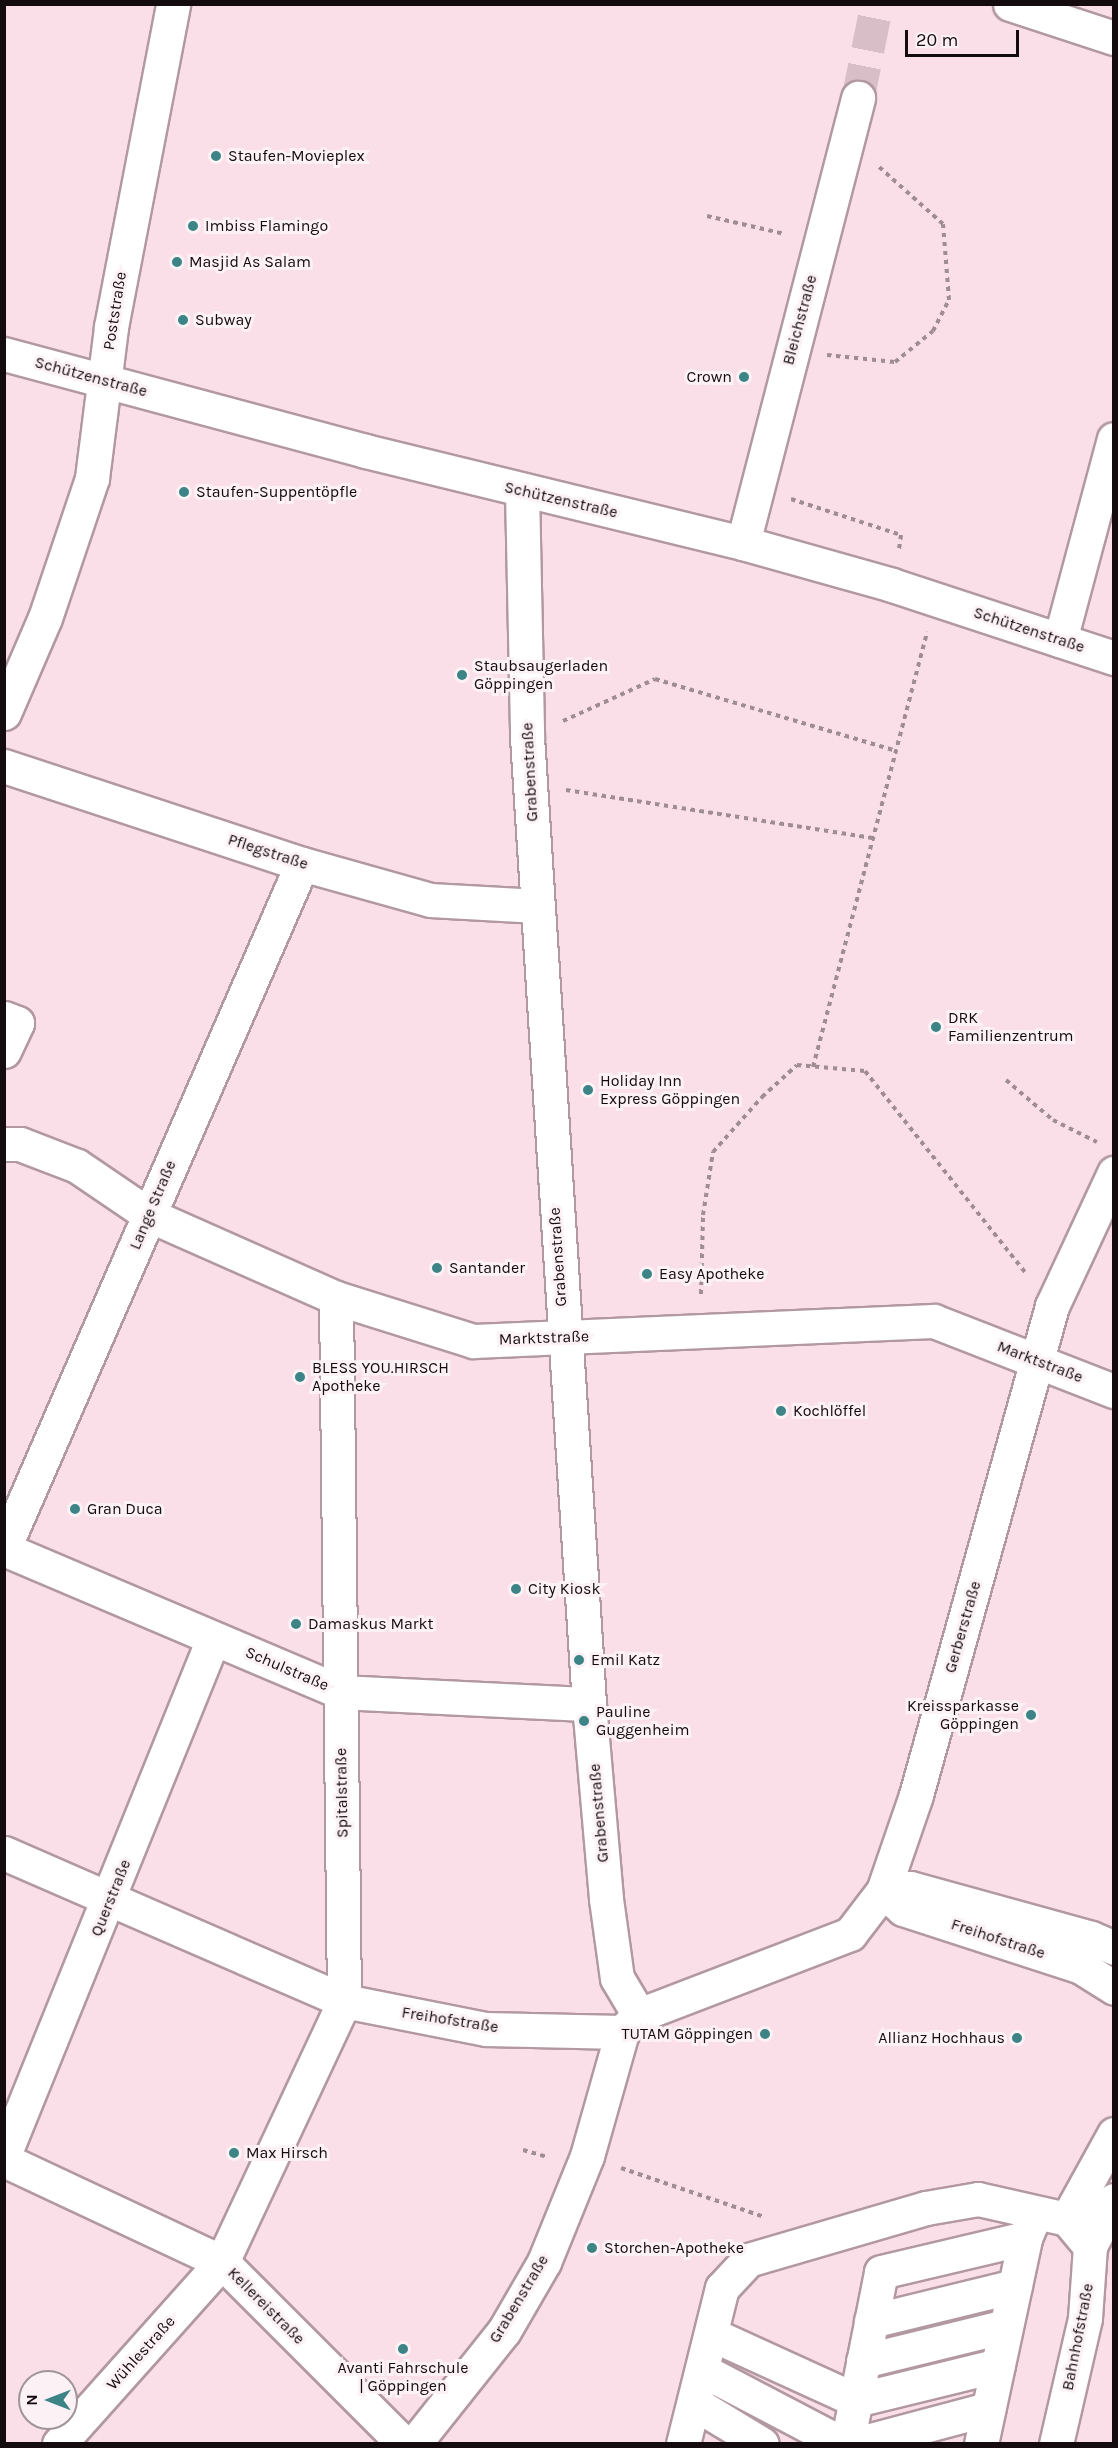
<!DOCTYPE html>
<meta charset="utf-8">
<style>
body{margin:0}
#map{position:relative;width:1118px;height:2448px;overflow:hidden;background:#fadfe8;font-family:Karla,sans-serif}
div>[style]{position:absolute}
.minor-tunnel>*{height:33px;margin-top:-16.5px;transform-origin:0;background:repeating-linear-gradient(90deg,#d8bfc7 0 33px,transparent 0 49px)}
.path>*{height:4px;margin-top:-2px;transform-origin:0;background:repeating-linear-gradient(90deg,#a08c93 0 4.5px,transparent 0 9px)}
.roads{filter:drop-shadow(2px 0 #b298a1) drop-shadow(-2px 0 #b298a1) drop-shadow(0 2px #b298a1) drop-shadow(0 -2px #b298a1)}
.minor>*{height:33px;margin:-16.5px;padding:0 16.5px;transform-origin:16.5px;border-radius:16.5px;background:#fff}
.dots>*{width:16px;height:16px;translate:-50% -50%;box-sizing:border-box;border:3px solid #fcf1f5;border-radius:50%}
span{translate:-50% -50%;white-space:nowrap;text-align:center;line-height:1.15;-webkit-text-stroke:6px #fcf1f5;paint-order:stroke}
.poi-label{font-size:16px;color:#140b0e}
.left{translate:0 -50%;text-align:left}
.right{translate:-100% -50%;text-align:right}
.street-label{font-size:16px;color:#140b0e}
.frame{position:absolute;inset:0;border:6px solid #140b0e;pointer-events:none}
.north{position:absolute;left:18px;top:2370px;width:60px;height:60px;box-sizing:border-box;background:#fcf1f5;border:2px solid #9f9599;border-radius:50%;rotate:270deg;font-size:16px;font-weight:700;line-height:24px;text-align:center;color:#140b0e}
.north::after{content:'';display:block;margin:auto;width:21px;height:27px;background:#3c8486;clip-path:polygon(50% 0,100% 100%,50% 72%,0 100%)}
.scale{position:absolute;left:905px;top:30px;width:114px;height:27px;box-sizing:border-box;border:3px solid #140b0e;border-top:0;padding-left:8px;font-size:18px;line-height:21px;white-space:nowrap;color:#140b0e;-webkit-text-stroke:4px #fcf1f5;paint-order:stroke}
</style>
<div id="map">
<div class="minor-tunnel">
<i style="left:858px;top:98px;width:96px;rotate:-78.6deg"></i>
</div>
<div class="path">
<i style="left:707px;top:216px;width:80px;rotate:13deg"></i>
<i style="left:827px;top:355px;width:68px;rotate:5.9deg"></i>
<i style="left:895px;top:362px;width:49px;rotate:-39.2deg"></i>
<i style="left:933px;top:331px;width:35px;rotate:-63deg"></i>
<i style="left:949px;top:300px;width:76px;rotate:-94.5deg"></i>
<i style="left:943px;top:224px;width:89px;rotate:-138.2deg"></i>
<i style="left:791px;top:499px;width:116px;rotate:18.1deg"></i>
<i style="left:901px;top:535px;width:14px;rotate:98deg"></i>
<i style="left:563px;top:721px;width:101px;rotate:-24.5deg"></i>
<i style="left:655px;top:679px;width:252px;rotate:16.6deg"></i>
<i style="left:566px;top:790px;width:312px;rotate:8.9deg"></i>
<i style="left:813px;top:1067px;width:450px;rotate:-75.3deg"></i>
<i style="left:1006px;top:1080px;width:62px;rotate:40.4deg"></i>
<i style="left:1053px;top:1120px;width:49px;rotate:26.6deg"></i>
<i style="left:701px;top:1294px;width:79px;rotate:-88.5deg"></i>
<i style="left:703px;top:1215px;width:64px;rotate:-81deg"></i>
<i style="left:713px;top:1152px;width:74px;rotate:-48.3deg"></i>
<i style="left:762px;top:1097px;width:47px;rotate:-42.4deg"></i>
<i style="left:797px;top:1065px;width:68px;rotate:5deg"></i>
<i style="left:865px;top:1071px;width:260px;rotate:51.5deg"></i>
<i style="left:523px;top:2150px;width:25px;rotate:16deg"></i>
<i style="left:621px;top:2168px;width:151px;rotate:18.9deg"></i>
</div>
<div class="roads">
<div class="minor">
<i style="left:1010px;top:4px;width:109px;rotate:18.1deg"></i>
<i style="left:4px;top:354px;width:374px;rotate:15deg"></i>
<i style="left:365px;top:451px;width:389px;rotate:13.7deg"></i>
<i style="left:743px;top:543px;width:155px;rotate:15.7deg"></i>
<i style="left:892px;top:585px;width:234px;rotate:18.2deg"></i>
<i style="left:522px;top:491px;width:246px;rotate:88.8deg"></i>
<i style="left:527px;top:737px;width:969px;rotate:86.33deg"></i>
<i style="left:589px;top:1704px;width:196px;rotate:85deg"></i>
<i style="left:606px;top:1899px;width:80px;rotate:82.1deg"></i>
<i style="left:617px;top:1978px;width:43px;rotate:59.3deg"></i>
<i style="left:743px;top:543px;width:460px;rotate:-75.5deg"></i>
<i style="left:1060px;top:640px;width:208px;rotate:-75deg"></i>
<i style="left:4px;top:713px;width:103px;rotate:-66.7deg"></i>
<i style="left:45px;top:618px;width:148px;rotate:-71.4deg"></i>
<i style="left:92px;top:478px;width:152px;rotate:-82.8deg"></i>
<i style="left:111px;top:327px;width:329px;rotate:-79.1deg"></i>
<i style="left:4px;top:766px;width:314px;rotate:18.2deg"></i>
<i style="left:302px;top:864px;width:133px;rotate:15.7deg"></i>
<i style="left:430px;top:900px;width:108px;rotate:3.2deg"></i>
<i style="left:4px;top:1018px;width:14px;rotate:21deg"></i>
<i style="left:17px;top:1023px;width:31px;rotate:115deg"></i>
<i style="left:4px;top:1144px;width:16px"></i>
<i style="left:20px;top:1144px;width:61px;rotate:21.1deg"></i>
<i style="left:77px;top:1166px;width:87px;rotate:34.2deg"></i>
<i style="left:149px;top:1215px;width:205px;rotate:23.9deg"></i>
<i style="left:336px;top:1298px;width:144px;rotate:17.4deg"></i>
<i style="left:473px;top:1341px;width:461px;rotate:-2.5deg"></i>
<i style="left:934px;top:1321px;width:193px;rotate:21.3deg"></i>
<i style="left:4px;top:1548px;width:746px;rotate:-66.46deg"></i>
<i style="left:4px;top:1549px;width:366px;rotate:23deg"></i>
<i style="left:341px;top:1692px;width:248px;rotate:2.8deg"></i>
<i style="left:4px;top:1853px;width:371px;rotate:23.5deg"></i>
<i style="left:344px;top:2001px;width:145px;rotate:11.2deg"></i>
<i style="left:486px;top:2029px;width:136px;rotate:1.3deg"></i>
<i style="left:622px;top:2032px;width:24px;rotate:-45deg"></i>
<i style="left:639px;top:2015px;width:226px;rotate:-21deg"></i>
<i style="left:850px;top:1934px;width:54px;rotate:-52.5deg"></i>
<i style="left:883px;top:1891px;width:102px;rotate:-71deg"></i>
<i style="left:916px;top:1795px;width:508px;rotate:-74.46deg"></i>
<i style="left:1052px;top:1306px;width:147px;rotate:-65deg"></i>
<i style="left:883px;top:1891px;width:27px;rotate:42deg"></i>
<i style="left:903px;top:1909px;width:187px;rotate:18deg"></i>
<i style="left:1081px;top:1967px;width:39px;rotate:32deg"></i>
<i style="left:885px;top:1891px;width:25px;rotate:-7deg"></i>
<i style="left:910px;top:1888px;width:188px;rotate:15.4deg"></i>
<i style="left:1091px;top:1938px;width:25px;rotate:23deg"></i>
<i style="left:4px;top:2155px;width:557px;rotate:-67.95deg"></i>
<i style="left:4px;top:2160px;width:241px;rotate:25.1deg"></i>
<i style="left:222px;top:2262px;width:257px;rotate:45deg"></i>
<i style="left:1067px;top:2219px;width:97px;rotate:-61.1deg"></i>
<i style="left:871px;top:2321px;width:148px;rotate:-13.7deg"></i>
<i style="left:711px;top:2334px;width:159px;rotate:24.5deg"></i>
<i style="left:856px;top:2400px;width:146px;rotate:-13.8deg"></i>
<i style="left:863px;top:2361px;width:147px;rotate:-13.8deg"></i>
<i style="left:702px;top:2370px;width:159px;rotate:27.7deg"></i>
<i style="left:694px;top:2403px;width:79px;rotate:31.1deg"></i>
<i style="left:59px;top:2444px;width:244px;rotate:-48.2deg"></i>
<i style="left:222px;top:2262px;width:288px;rotate:-64.9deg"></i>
<i style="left:344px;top:2001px;width:703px;rotate:-90.65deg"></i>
<i style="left:414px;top:2444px;width:144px;rotate:-51.5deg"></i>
<i style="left:504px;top:2331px;width:80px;rotate:-59.9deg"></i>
<i style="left:544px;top:2262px;width:114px;rotate:-67.9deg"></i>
<i style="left:587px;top:2156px;width:129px;rotate:-74.2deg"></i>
<i style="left:683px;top:2444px;width:161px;rotate:-76deg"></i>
<i style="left:722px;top:2288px;width:38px;rotate:-47deg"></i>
<i style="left:748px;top:2260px;width:185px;rotate:-16.3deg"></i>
<i style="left:926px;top:2208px;width:53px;rotate:-9.8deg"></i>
<i style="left:978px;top:2199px;width:91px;rotate:12.7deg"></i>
<i style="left:1067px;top:2219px;width:35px;rotate:50deg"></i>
<i style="left:847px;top:2444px;width:175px;rotate:-78.8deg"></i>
<i style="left:881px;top:2272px;width:148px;rotate:-13.3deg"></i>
<i style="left:856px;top:2444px;width:137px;rotate:-14.9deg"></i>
<i style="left:981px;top:2444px;width:211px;rotate:-77.9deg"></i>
<i style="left:1025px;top:2238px;width:21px;rotate:-67deg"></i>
<i style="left:1056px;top:2444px;width:129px;rotate:-77deg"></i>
<i style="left:1085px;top:2318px;width:72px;rotate:-86deg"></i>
<i style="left:1090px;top:2246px;width:52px;rotate:-62.4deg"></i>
</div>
</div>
<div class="dots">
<i style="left:216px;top:156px;background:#3c8486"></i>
<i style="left:193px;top:226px;background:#3c8486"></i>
<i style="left:177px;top:262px;background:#3c8486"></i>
<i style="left:183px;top:320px;background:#3c8486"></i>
<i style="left:744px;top:377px;background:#3c8486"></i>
<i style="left:184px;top:492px;background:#3c8486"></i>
<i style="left:462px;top:675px;background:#3c8486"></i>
<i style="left:936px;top:1027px;background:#3c8486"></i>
<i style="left:588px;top:1090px;background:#3c8486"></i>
<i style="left:437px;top:1268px;background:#3c8486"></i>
<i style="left:647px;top:1274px;background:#3c8486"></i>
<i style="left:300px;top:1377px;background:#3c8486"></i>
<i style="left:781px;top:1411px;background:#3c8486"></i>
<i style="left:75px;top:1509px;background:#3c8486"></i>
<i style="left:516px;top:1589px;background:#3c8486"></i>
<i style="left:296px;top:1624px;background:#3c8486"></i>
<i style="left:579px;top:1660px;background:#3c8486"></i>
<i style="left:1031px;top:1715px;background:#3c8486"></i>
<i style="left:584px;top:1721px;background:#3c8486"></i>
<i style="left:765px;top:2034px;background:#3c8486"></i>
<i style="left:1017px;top:2038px;background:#3c8486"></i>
<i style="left:234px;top:2153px;background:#3c8486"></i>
<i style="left:592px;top:2248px;background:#3c8486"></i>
<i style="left:403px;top:2349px;background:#3c8486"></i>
</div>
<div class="poi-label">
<span class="left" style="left:228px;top:156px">Staufen-Movieplex</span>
<span class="left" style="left:205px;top:226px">Imbiss Flamingo</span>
<span class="left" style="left:189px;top:262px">Masjid As Salam</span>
<span class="left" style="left:195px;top:320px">Subway</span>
<span class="right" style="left:732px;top:377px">Crown</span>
<span class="left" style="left:196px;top:492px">Staufen-Suppentöpfle</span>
<span class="left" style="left:474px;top:675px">Staubsaugerladen<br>Göppingen</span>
<span class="left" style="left:948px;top:1027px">DRK<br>Familienzentrum</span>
<span class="left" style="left:600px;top:1090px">Holiday Inn<br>Express Göppingen</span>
<span class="left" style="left:449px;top:1268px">Santander</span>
<span class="left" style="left:659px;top:1274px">Easy Apotheke</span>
<span class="left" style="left:312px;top:1377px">BLESS YOU.HIRSCH<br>Apotheke</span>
<span class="left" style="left:793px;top:1411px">Kochlöffel</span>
<span class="left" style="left:87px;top:1509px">Gran Duca</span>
<span class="left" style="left:528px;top:1589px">City Kiosk</span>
<span class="left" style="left:308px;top:1624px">Damaskus Markt</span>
<span class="left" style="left:591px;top:1660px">Emil Katz</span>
<span class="right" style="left:1019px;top:1715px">Kreissparkasse<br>Göppingen</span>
<span class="left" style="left:596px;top:1721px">Pauline<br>Guggenheim</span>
<span class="right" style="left:753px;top:2034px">TUTAM Göppingen</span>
<span class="right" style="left:1005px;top:2038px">Allianz Hochhaus</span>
<span class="left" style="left:246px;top:2153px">Max Hirsch</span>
<span class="left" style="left:604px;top:2248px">Storchen-Apotheke</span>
<span style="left:403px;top:2377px">Avanti Fahrschule<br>| Göppingen</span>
</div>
<div class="street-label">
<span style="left:115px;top:311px;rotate:-81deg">Poststraße</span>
<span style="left:800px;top:320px;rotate:-75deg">Bleichstraße</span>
<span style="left:91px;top:377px;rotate:15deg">Schützenstraße</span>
<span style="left:561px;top:500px;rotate:13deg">Schützenstraße</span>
<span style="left:1029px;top:630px;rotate:18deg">Schützenstraße</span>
<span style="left:530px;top:772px;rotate:-93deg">Grabenstraße</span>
<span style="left:268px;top:852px;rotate:18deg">Pflegstraße</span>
<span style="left:153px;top:1205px;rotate:-67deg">Lange Straße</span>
<span style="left:558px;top:1257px;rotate:-94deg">Grabenstraße</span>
<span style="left:544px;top:1338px;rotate:-2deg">Marktstraße</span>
<span style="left:1040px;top:1362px;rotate:21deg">Marktstraße</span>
<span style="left:963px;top:1627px;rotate:-74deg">Gerberstraße</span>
<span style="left:287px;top:1669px;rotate:23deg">Schulstraße</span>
<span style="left:342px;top:1793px;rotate:-91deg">Spitalstraße</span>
<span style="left:599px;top:1813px;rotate:-95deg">Grabenstraße</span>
<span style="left:111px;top:1898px;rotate:-68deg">Querstraße</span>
<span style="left:998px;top:1939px;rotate:18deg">Freihofstraße</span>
<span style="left:450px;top:2020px;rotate:9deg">Freihofstraße</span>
<span style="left:519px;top:2299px;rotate:-59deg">Grabenstraße</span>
<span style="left:266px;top:2306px;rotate:45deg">Kellereistraße</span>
<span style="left:1078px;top:2337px;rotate:-79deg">Bahnhofstraße</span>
<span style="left:141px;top:2353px;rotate:-48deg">Wühlestraße</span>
</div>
<div class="frame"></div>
<div class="north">N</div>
<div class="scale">20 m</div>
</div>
